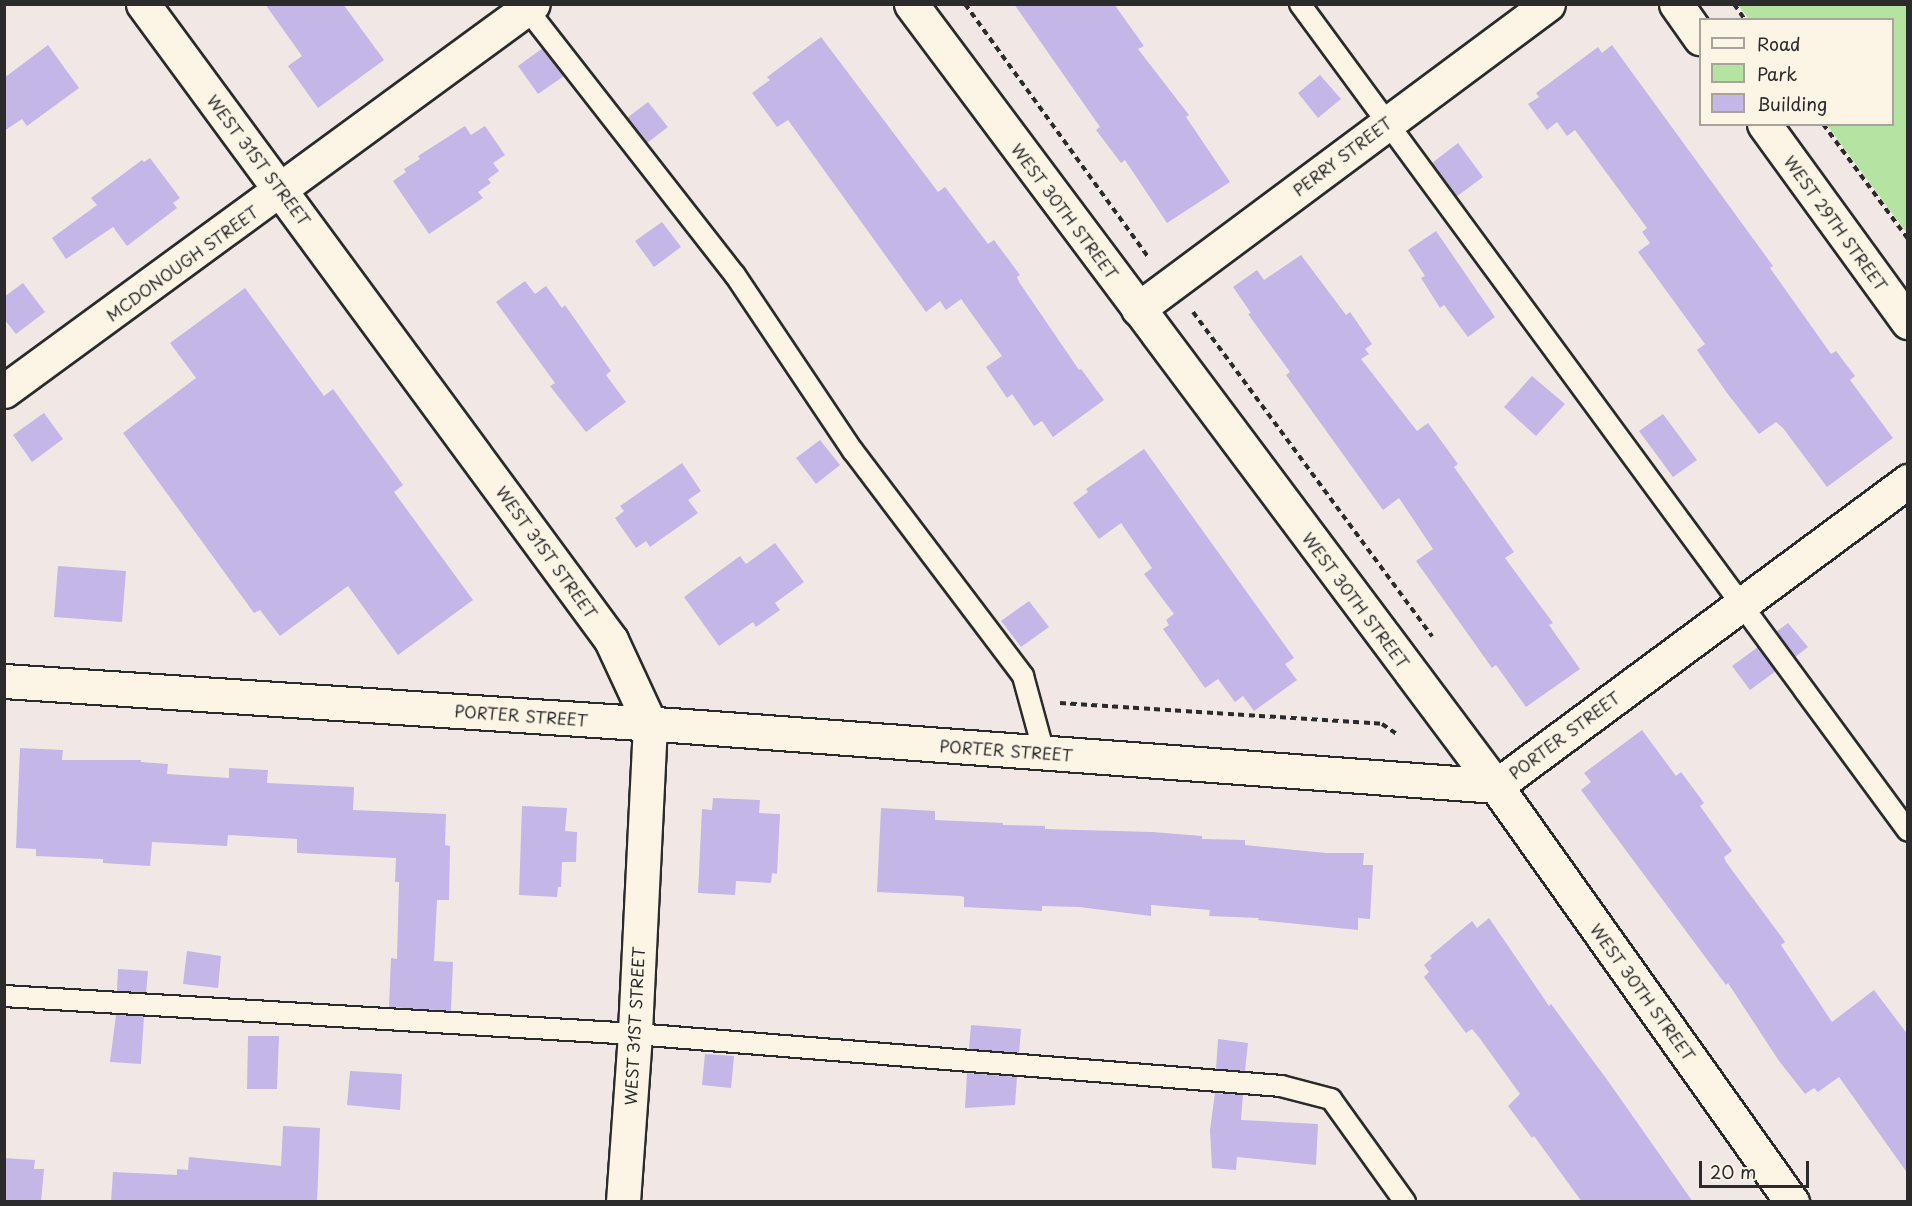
<!DOCTYPE html>
<style>
body{margin:0}
#map{position:relative;width:1912px;height:1206px;overflow:hidden;background:#f1e8e5;font-family:"Playpen Sans",sans-serif}
div>[style]{position:absolute}
.green>*{inset:0;background:#b5e3a1}
.building>*{inset:0;background:#c4b6e7}
.path>*{height:4px;margin-top:-2px;transform-origin:0;background:repeating-linear-gradient(90deg,#2b2b2b 0 6px,transparent 0 10.5px)}
.roads{filter:drop-shadow(2px 0 #2b2b2b) drop-shadow(-2px 0 #2b2b2b) drop-shadow(0 2px #2b2b2b) drop-shadow(0 -2px #2b2b2b)}
.lane>*{height:20px;margin:-10px;padding:0 10px;transform-origin:10px;border-radius:10px;background:#fcf5e5}
.street>*{height:33px;margin:-16.5px;padding:0 16.5px;transform-origin:16.5px;border-radius:16.5px;background:#fcf5e5}
span{translate:-50% -50%;white-space:nowrap;text-align:center;line-height:1.15;-webkit-text-stroke:4.5px #fcf5e5;paint-order:stroke}
.street-label{font-size:16px;color:#2b2b2b}
.frame{position:absolute;inset:0;border:6px solid #2b2b2b;pointer-events:none}
.legend{position:absolute;left:1699px;top:18px;width:195px;height:108px;box-sizing:border-box;background:#fcf5e5;border:2px solid #a8a49b;margin:0;padding:8px 10px;list-style:none;font-size:18px;color:#2b2b2b}
.legend li{display:flex;align-items:center;gap:12px;height:30px}
.legend b{width:30px;border:2px solid #a8a49b}
.scale{position:absolute;left:1699px;top:1161px;width:110px;height:27px;box-sizing:border-box;border:3px solid #2b2b2b;border-top:0;padding-left:8px;font-size:18px;line-height:21px;white-space:nowrap;color:#2b2b2b;-webkit-text-stroke:4px #fcf5e5;paint-order:stroke}
</style>
<div id="map">
<div class="green">
<i style="clip-path:polygon(1738px 5px,1907px 5px,1907px 233px,1827px 125px,1892px 124px,1892px 20px,1749px 19px)"></i>
</div>
<div class="building">
<i style="clip-path:polygon(265px 4px,343px 4px,384px 60px,318px 108px,288px 66px,302px 56px)"></i>
<i style="clip-path:polygon(1014px 4px,1114px 4px,1144px 46px,1138px 49px,1189px 115px,1186px 117px,1230px 182px,1167px 223px,1125px 160px,1121px 163px,1096px 130px,1100px 127px)"></i>
<i style="clip-path:polygon(821px 37px,938px 192px,945px 187px,988px 244px,994px 240px,1020px 275px,1017px 277px,1019px 282px,1079px 370px,1081px 369px,1104px 400px,1053px 437px,1042px 421px,1034px 426px,1012px 394px,1007px 398px,986px 367px,1002px 356px,961px 299px,946px 310px,940px 301px,926px 312px,788px 120px,777px 127px,752px 93px,770px 80px,767px 77px)"></i>
<i style="clip-path:polygon(48px 45px,79px 88px,27px 126px,22px 119px,4px 131px,4px 78px)"></i>
<i style="clip-path:polygon(1612px 45px,1773px 266px,1770px 268px,1831px 354px,1836px 351px,1855px 376px,1850px 380px,1893px 438px,1827px 487px,1783px 428px,1776px 422px,1759px 434px,1727px 393px,1697px 350px,1705px 344px,1638px 252px,1650px 243px,1642px 232px,1647px 228px,1575px 130px,1567px 136px,1557px 122px,1547px 130px,1528px 104px,1539px 97px,1536px 93px,1598px 47px,1602px 53px)"></i>
<i style="clip-path:polygon(543px 48px,564px 76px,538px 94px,518px 66px)"></i>
<i style="clip-path:polygon(1320px 75px,1341px 99px,1318px 118px,1298px 93px)"></i>
<i style="clip-path:polygon(648px 102px,668px 127px,647px 143px,627px 118px)"></i>
<i style="clip-path:polygon(465px 126px,471px 135px,485px 126px,505px 155px,493px 163px,499px 171px,488px 179px,491px 183px,478px 192px,483px 198px,429px 234px,393px 181px,406px 172px,404px 169px,420px 159px,418px 156px)"></i>
<i style="clip-path:polygon(1458px 143px,1483px 177px,1456px 197px,1432px 163px)"></i>
<i style="clip-path:polygon(150px 158px,180px 198px,173px 203px,177px 208px,127px 246px,113px 227px,66px 259px,52px 238px,97px 205px,91px 198px,142px 160px,144px 162px)"></i>
<i style="clip-path:polygon(662px 222px,681px 247px,654px 267px,635px 241px)"></i>
<i style="clip-path:polygon(1436px 231px,1495px 317px,1468px 337px,1444px 305px,1440px 308px,1421px 278px,1425px 276px,1408px 250px)"></i>
<i style="clip-path:polygon(1301px 255px,1346px 315px,1350px 312px,1372px 344px,1365px 349px,1369px 354px,1361px 359px,1417px 431px,1428px 423px,1458px 464px,1454px 467px,1514px 552px,1505px 558px,1553px 623px,1549px 625px,1580px 669px,1526px 707px,1496px 665px,1492px 668px,1416px 561px,1433px 549px,1399px 498px,1383px 510px,1286px 375px,1290px 372px,1248px 314px,1251px 313px,1233px 287px,1257px 270px,1264px 280px)"></i>
<i style="clip-path:polygon(525px 281px,535px 294px,546px 286px,562px 308px,565px 305px,611px 371px,606px 375px,626px 402px,586px 432px,550px 386px,555px 383px,496px 302px)"></i>
<i style="clip-path:polygon(23px 283px,45px 312px,16px 334px,4px 319px,4px 297px)"></i>
<i style="clip-path:polygon(245px 288px,324px 396px,333px 389px,403px 485px,394px 492px,473px 600px,398px 655px,348px 586px,280px 636px,260px 610px,254px 613px,123px 433px,196px 378px,170px 343px)"></i>
<i style="clip-path:polygon(1532px 376px,1565px 404px,1536px 436px,1504px 407px)"></i>
<i style="clip-path:polygon(44px 413px,63px 439px,32px 462px,13px 435px)"></i>
<i style="clip-path:polygon(1663px 414px,1697px 460px,1673px 477px,1639px 431px)"></i>
<i style="clip-path:polygon(820px 440px,840px 465px,816px 484px,796px 458px)"></i>
<i style="clip-path:polygon(1144px 449px,1294px 658px,1285px 664px,1297px 680px,1254px 711px,1243px 696px,1235px 702px,1218px 679px,1205px 688px,1163px 629px,1169px 625px,1166px 620px,1174px 614px,1144px 574px,1152px 568px,1121px 523px,1099px 539px,1073px 503px,1088px 492px,1086px 489px)"></i>
<i style="clip-path:polygon(682px 463px,701px 491px,688px 500px,698px 513px,650px 547px,646px 541px,636px 548px,615px 518px,624px 511px,620px 506px)"></i>
<i style="clip-path:polygon(775px 543px,804px 582px,775px 603px,780px 610px,756px 627px,753px 622px,719px 646px,684px 597px,740px 556px,746px 564px)"></i>
<i style="clip-path:polygon(58px 566px,126px 571px,122px 622px,54px 617px)"></i>
<i style="clip-path:polygon(1029px 601px,1049px 627px,1021px 647px,1001px 621px)"></i>
<i style="clip-path:polygon(1788px 623px,1808px 647px,1795px 657px,1776px 632px)"></i>
<i style="clip-path:polygon(1758px 647px,1776px 671px,1750px 690px,1732px 666px)"></i>
<i style="clip-path:polygon(1642px 730px,1676px 776px,1681px 772px,1704px 803px,1700px 806px,1732px 851px,1724px 857px,1726px 862px,1783px 939px,1785px 942px,1781px 945px,1832px 1022px,1874px 990px,1908px 1035px,1908px 1174px,1839px 1077px,1818px 1092px,1814px 1088px,1805px 1094px,1779px 1061px,1728px 983px,1726px 985px,1581px 790px,1591px 782px,1584px 773px)"></i>
<i style="clip-path:polygon(20px 748px,63px 750px,62px 760px,141px 760px,141px 762px,168px 764px,167px 774px,229px 778px,229px 768px,268px 770px,267px 783px,354px 787px,353px 810px,446px 814px,445px 845px,450px 846px,449px 900px,437px 900px,434px 961px,453px 962px,451px 1011px,389px 1007px,391px 958px,397px 959px,399px 882px,395px 882px,396px 858px,297px 853px,297px 839px,228px 835px,227px 846px,152px 842px,150px 866px,103px 863px,103px 859px,36px 856px,36px 849px,16px 848px)"></i>
<i style="clip-path:polygon(713px 798px,760px 800px,759px 813px,780px 814px,777px 874px,772px 873px,771px 883px,736px 881px,735px 895px,698px 893px,702px 809px,712px 810px)"></i>
<i style="clip-path:polygon(522px 806px,567px 808px,565px 831px,577px 832px,576px 862px,562px 862px,561px 887px,558px 887px,557px 897px,519px 895px)"></i>
<i style="clip-path:polygon(881px 808px,935px 811px,935px 820px,1003px 823px,1003px 825px,1045px 826px,1045px 829px,1152px 832px,1202px 836px,1202px 839px,1245px 840px,1245px 845px,1326px 853px,1364px 853px,1363px 865px,1373px 865px,1370px 919px,1358px 918px,1358px 930px,1258px 920px,1259px 918px,1209px 916px,1210px 910px,1151px 905px,1151px 916px,1079px 907px,1042px 906px,1042px 911px,964px 907px,964px 897px,961px 896px,877px 892px)"></i>
<i style="clip-path:polygon(1489px 918px,1549px 1006px,1551px 1004px,1608px 1081px,1693px 1202px,1582px 1202px,1534px 1136px,1532px 1138px,1508px 1106px,1520px 1094px,1478px 1036px,1472px 1029px,1466px 1033px,1424px 977px,1429px 972px,1424px 965px,1432px 958px,1430px 956px,1472px 921px,1477px 928px)"></i>
<i style="clip-path:polygon(187px 951px,221px 956px,218px 988px,183px 984px)"></i>
<i style="clip-path:polygon(118px 969px,148px 971px,146px 993px,117px 991px)"></i>
<i style="clip-path:polygon(116px 1015px,144px 1016px,141px 1064px,110px 1062px)"></i>
<i style="clip-path:polygon(971px 1025px,1021px 1029px,1019px 1053px,969px 1049px)"></i>
<i style="clip-path:polygon(248px 1036px,279px 1036px,277px 1089px,247px 1089px)"></i>
<i style="clip-path:polygon(1218px 1039px,1248px 1043px,1245px 1071px,1216px 1069px)"></i>
<i style="clip-path:polygon(705px 1054px,734px 1056px,731px 1088px,702px 1085px)"></i>
<i style="clip-path:polygon(350px 1071px,402px 1074px,400px 1110px,347px 1105px)"></i>
<i style="clip-path:polygon(967px 1073px,1017px 1077px,1015px 1105px,965px 1108px)"></i>
<i style="clip-path:polygon(1215px 1093px,1243px 1095px,1241px 1120px,1318px 1124px,1316px 1165px,1237px 1157px,1236px 1170px,1212px 1168px,1210px 1130px)"></i>
<i style="clip-path:polygon(283px 1126px,320px 1128px,317px 1202px,111px 1202px,113px 1172px,177px 1175px,177px 1169px,188px 1170px,189px 1157px,281px 1166px)"></i>
<i style="clip-path:polygon(4px 1158px,35px 1160px,34px 1169px,44px 1169px,41px 1202px,4px 1202px)"></i>
</div>
<div class="path">
<i style="left:965px;top:4px;width:312px;rotate:54.1deg"></i>
<i style="left:1734px;top:4px;width:19px;rotate:55deg"></i>
<i style="left:1823px;top:124px;width:143px;rotate:53.5deg"></i>
<i style="left:1193px;top:312px;width:403px;rotate:53.6deg"></i>
<i style="left:1060px;top:703px;width:323px;rotate:3.7deg"></i>
<i style="left:1382px;top:724px;width:18px;rotate:34deg"></i>
</div>
<div class="roads">
<div class="lane">
<i style="left:1300px;top:4px;width:1026px;rotate:53.68deg"></i>
<i style="left:527px;top:9px;width:338px;rotate:52deg"></i>
<i style="left:735px;top:275px;width:212px;rotate:56.2deg"></i>
<i style="left:853px;top:451px;width:282px;rotate:52.9deg"></i>
<i style="left:1023px;top:676px;width:80px;rotate:74.7deg"></i>
<i style="left:4px;top:996px;width:632px;rotate:3.45deg"></i>
<i style="left:635px;top:1034px;width:648px;rotate:4.6deg"></i>
<i style="left:1281px;top:1086px;width:52px;rotate:14.6deg"></i>
<i style="left:1331px;top:1099px;width:127px;rotate:54.3deg"></i>
</div>
<div class="street">
<i style="left:143px;top:4px;width:790px;rotate:53.65deg"></i>
<i style="left:611px;top:640px;width:93px;rotate:65.1deg"></i>
<i style="left:650px;top:724px;width:310px;rotate:92.8deg"></i>
<i style="left:635px;top:1034px;width:168px;rotate:94.1deg"></i>
<i style="left:911px;top:4px;width:977px;rotate:53.2deg"></i>
<i style="left:1496px;top:786px;width:511px;rotate:54.57deg"></i>
<i style="left:1676px;top:4px;width:42px;rotate:54.8deg"></i>
<i style="left:1764px;top:124px;width:245px;rotate:54deg"></i>
<i style="left:1138px;top:309px;width:511px;rotate:-36.65deg"></i>
<i style="left:4px;top:391px;width:655px;rotate:-36.19deg"></i>
<i style="left:4px;top:681px;width:682px;rotate:3.78deg"></i>
<i style="left:685px;top:726px;width:813px;rotate:4.23deg"></i>
<i style="left:1496px;top:786px;width:513px;rotate:-36.51deg"></i>
</div>
</div>
<div class="street-label">
<span style="left:1342px;top:156px;rotate:-37deg">PERRY STREET</span>
<span style="left:259px;top:160px;rotate:53deg">WEST 31ST STREET</span>
<span style="left:1065px;top:211px;rotate:53deg">WEST 30TH STREET</span>
<span style="left:1836px;top:223px;rotate:54deg">WEST 29TH STREET</span>
<span style="left:182px;top:263px;rotate:-36deg">MCDONOUGH STREET</span>
<span style="left:547px;top:552px;rotate:54deg">WEST 31ST STREET</span>
<span style="left:1356px;top:600px;rotate:53deg">WEST 30TH STREET</span>
<span style="left:521px;top:715px;rotate:4deg">PORTER STREET</span>
<span style="left:1564px;top:735px;rotate:-37deg">PORTER STREET</span>
<span style="left:1006px;top:750px;rotate:4deg">PORTER STREET</span>
<span style="left:1643px;top:992px;rotate:54deg">WEST 30TH STREET</span>
<span style="left:634px;top:1026px;rotate:-87deg">WEST 31ST STREET</span>
</div>
<div class="frame"></div>
<ul class="legend">
<li><b style="height:8px;background:#fcf5e5"></b>Road</li>
<li><b style="height:16px;background:#b5e3a1"></b>Park</li>
<li><b style="height:16px;background:#c4b6e7"></b>Building</li>
</ul>
<div class="scale">20 m</div>
</div>
